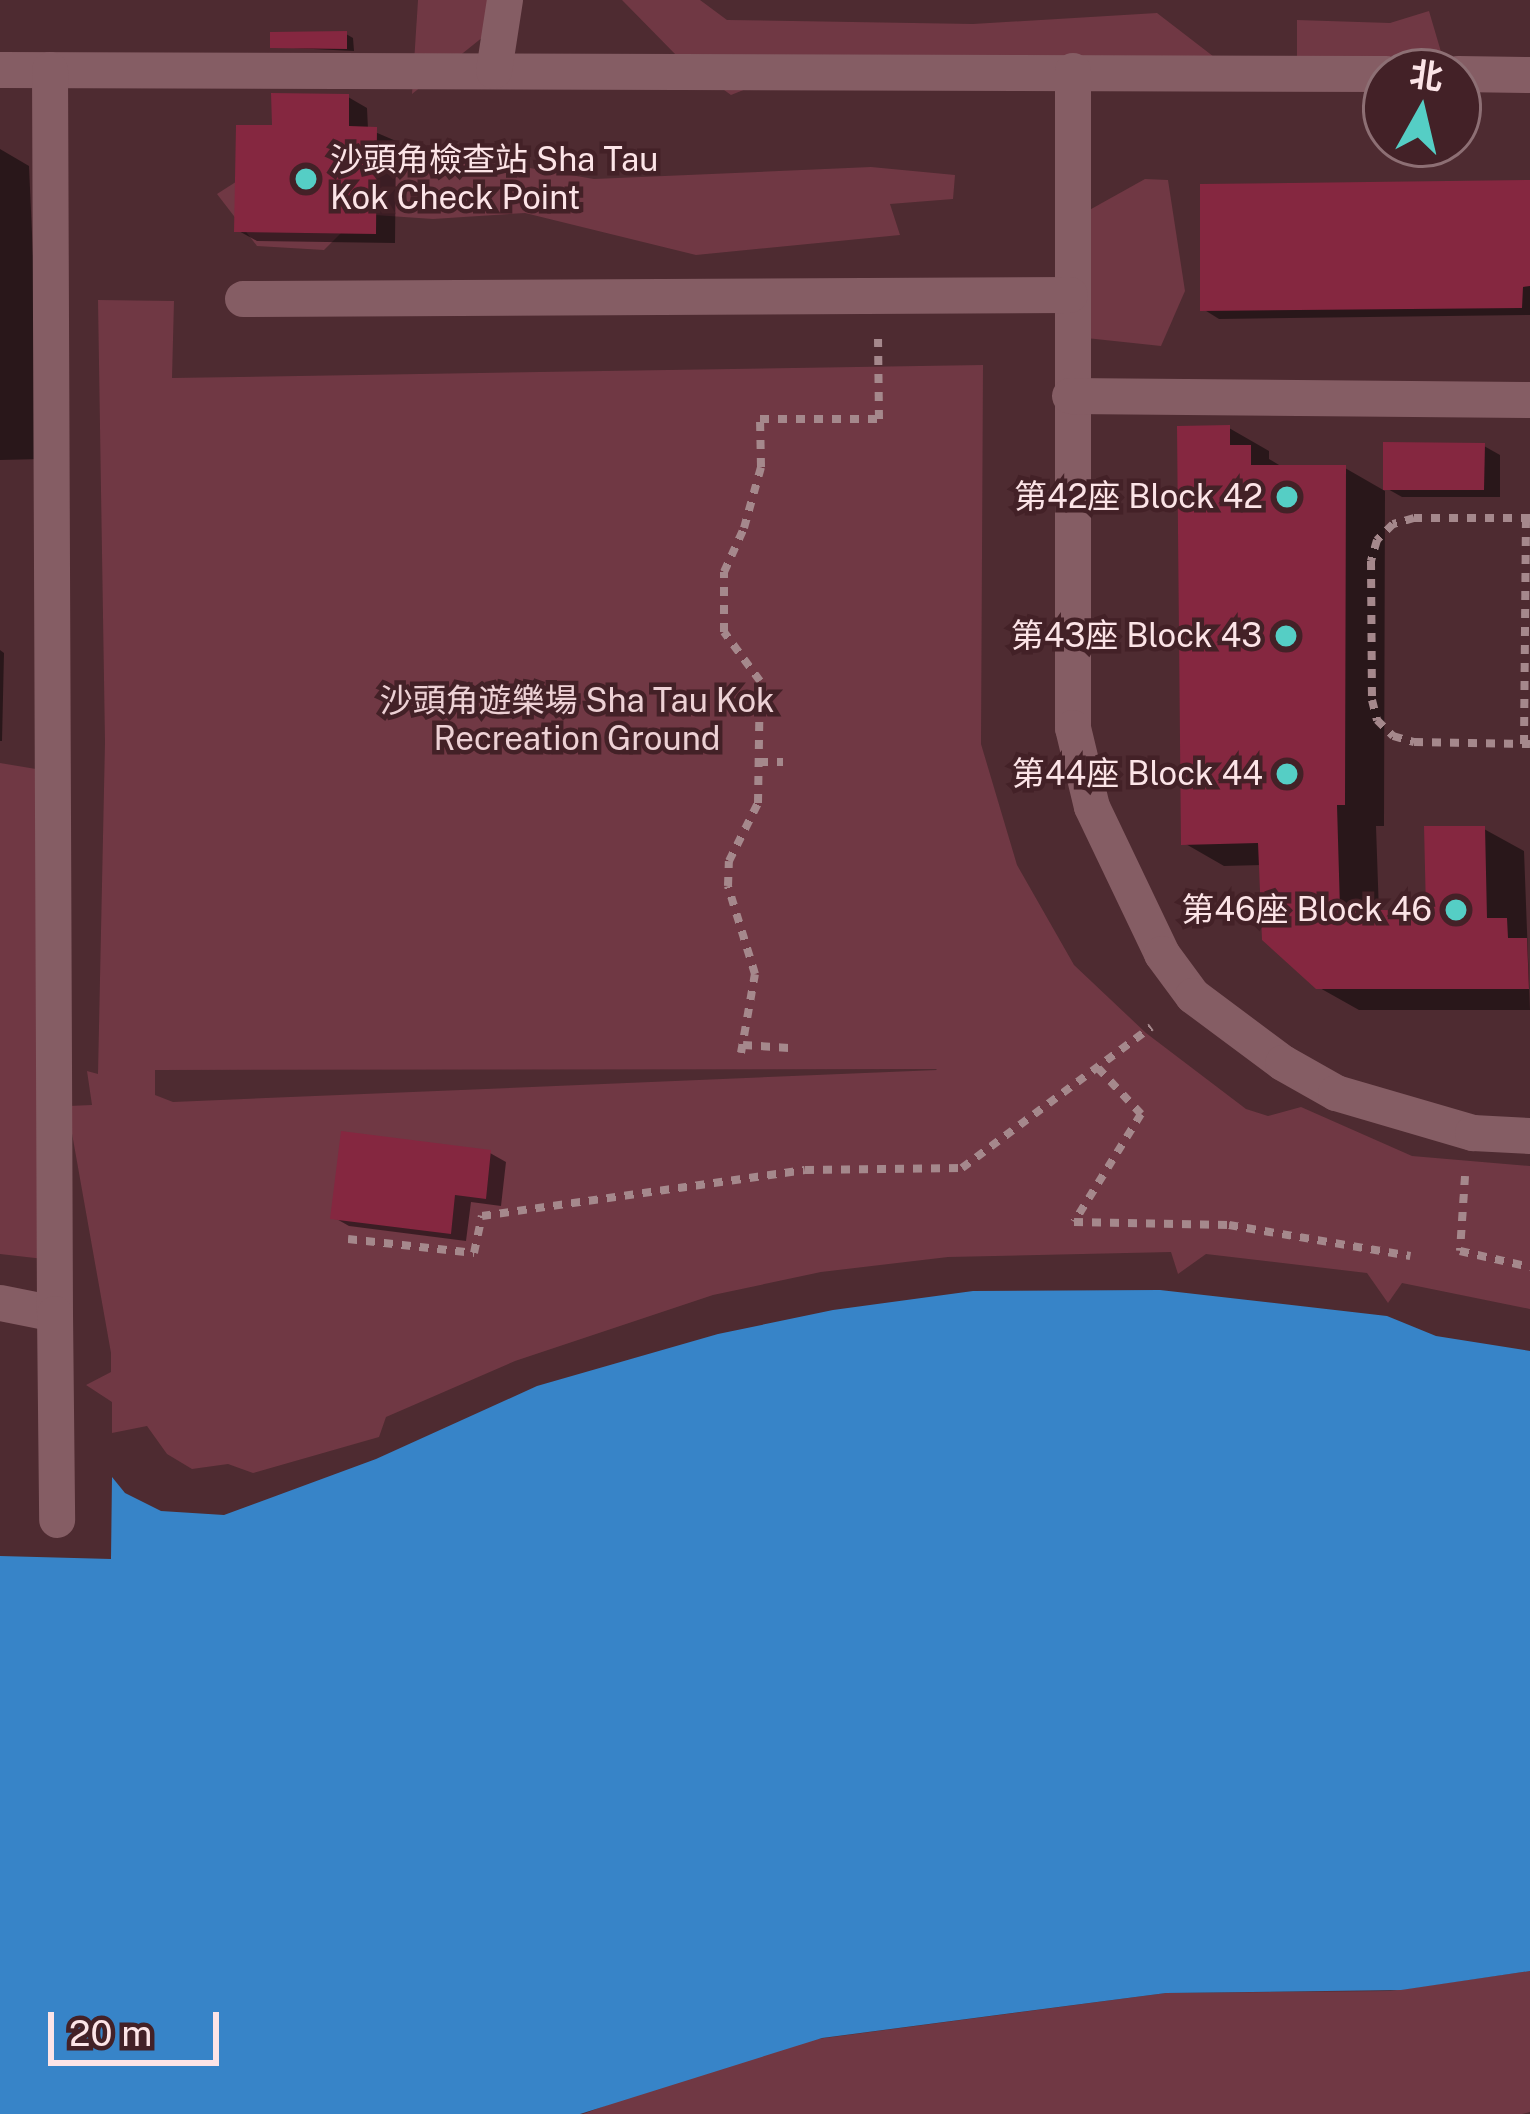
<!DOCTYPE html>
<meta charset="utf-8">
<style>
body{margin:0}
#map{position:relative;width:1530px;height:2114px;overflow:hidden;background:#4e2b31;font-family:"Public Sans","Noto Sans SC",sans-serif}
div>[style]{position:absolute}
.green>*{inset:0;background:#703844}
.water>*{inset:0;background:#3784c8}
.shadow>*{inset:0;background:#0007}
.building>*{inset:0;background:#852740}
.path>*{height:8px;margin-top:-4px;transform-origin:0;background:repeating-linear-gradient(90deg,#a5888c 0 9px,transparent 0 18px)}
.minor>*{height:36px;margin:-18px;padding:0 18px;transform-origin:18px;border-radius:18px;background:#855d64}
.dots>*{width:33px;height:33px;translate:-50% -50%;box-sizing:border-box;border:6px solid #432127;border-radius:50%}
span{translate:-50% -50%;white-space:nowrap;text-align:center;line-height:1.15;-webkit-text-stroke:9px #432127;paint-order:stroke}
.poi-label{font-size:33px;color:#fce4e7}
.left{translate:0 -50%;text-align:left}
.right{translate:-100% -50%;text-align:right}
.park-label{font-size:33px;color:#edd1d5}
.north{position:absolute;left:1362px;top:48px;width:120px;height:120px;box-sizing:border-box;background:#432127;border:3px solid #8d6f74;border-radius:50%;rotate:8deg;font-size:33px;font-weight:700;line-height:48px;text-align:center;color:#fce4e7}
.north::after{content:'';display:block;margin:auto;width:42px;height:54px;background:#55cec5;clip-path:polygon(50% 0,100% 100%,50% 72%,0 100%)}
.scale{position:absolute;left:48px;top:2012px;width:171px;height:54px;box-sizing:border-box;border:6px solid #fce4e7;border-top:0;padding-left:15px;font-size:36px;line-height:42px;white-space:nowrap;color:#fce4e7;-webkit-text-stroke:9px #432127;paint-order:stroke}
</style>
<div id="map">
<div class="green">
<i style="clip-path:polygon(418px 0,504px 0,514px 12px,412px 94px)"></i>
<i style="clip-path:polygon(622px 0,700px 0,727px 20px,973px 24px,1157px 13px,1218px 60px,823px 58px,731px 95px,677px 56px)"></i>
<i style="clip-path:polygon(1429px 11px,1444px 62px,1405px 58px,1348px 82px,1297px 57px,1297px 20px,1390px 23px)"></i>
<i style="clip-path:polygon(287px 149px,507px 164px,594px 179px,871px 167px,955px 175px,953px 199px,890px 204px,900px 235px,696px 255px,525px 213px,433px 219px,360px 214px,324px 250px,257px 246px,217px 194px)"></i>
<i style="clip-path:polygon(1145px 179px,1168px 180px,1185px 291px,1161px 346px,1086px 338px,1084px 213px)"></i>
<i style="clip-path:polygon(evenodd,98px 300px,174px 301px,172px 378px,983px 365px,981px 744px,1017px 865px,1074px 965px,1146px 1033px,1246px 1109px,1268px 1116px,1301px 1107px,1412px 1156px,1530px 1166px,1530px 1309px,1402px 1283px,1388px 1303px,1367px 1273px,1206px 1254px,1178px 1274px,1171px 1252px,948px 1257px,821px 1272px,713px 1295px,515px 1361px,386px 1417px,379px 1437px,253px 1473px,228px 1464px,192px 1469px,167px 1454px,147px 1426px,112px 1433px,112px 1402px,86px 1385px,111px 1372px,111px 1353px,68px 1111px,44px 1259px,0 1254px,0 763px,42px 770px,68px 1106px,92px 1105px,87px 1071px,98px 1074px,105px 742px,98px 300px,155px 1070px,936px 1069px,937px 1070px,173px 1102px,155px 1095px,155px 1070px)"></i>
<i style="clip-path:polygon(1530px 1971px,1530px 2112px,1522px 2114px,583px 2114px,764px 2046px,1166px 1993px,1390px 1991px)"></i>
</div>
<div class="water">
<i style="clip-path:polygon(1160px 1290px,1387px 1316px,1436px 1336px,1530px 1351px,1530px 1971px,1401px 1990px,1166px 1993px,822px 2038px,580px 2114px,0 2114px,0 1556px,111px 1559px,112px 1477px,125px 1493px,161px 1511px,224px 1515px,376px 1459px,537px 1386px,718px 1334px,833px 1310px,973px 1291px)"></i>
</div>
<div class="shadow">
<i style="clip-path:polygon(346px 34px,353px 38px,354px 51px,273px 47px)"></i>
<i style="clip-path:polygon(348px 97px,367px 108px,368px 129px,396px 141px,395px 243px,257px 241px,237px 230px,275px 128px)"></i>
<i style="clip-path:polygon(0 149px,29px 166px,42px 459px,0 460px)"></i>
<i style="clip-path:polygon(1530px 183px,1530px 315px,1219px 319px,1203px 309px)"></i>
<i style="clip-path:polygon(1229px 428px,1269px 451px,1269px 459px,1284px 468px,1345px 468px,1385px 491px,1384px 826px,1376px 826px,1379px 913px,1429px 914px,1484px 829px,1524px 851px,1530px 1010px,1359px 1010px,1318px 987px,1262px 865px,1224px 866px,1184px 843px)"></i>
<i style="clip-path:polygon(1484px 446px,1500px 455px,1500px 497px,1402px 497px,1386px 488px)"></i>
<i style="clip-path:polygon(0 650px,4px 653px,2px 741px,0 741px)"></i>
<i style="clip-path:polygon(490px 1153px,506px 1162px,501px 1206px,471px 1202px,466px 1241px,349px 1226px,333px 1217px)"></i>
</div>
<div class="building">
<i style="clip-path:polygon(347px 31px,347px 49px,270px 48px,270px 32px)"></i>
<i style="clip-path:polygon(271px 93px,349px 94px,349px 126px,377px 127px,376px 234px,234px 232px,236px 125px,272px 125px)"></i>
<i style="clip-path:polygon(1530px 180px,1530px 286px,1523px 287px,1522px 308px,1200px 311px,1200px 184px)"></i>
<i style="clip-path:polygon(1230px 425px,1230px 445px,1251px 445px,1251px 465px,1346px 465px,1345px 805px,1337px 805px,1340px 909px,1426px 911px,1424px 826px,1485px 826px,1487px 918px,1507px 918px,1508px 938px,1527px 938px,1529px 989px,1316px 989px,1262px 940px,1258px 843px,1181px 845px,1177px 426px)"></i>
<i style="clip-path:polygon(1383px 442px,1485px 443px,1484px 490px,1383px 490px)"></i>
<i style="clip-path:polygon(341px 1131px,491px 1150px,486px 1199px,455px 1195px,451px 1234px,330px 1219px)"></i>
</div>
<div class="path">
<i style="left:1530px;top:518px;width:116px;rotate:180deg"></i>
<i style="left:1414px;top:518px;width:22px;rotate:164deg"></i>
<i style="left:1393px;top:524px;width:23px;rotate:135deg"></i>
<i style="left:1377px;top:540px;width:22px;rotate:106deg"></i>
<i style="left:1371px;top:561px;width:139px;rotate:89.6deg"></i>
<i style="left:1372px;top:700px;width:21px;rotate:76deg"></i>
<i style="left:1377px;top:720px;width:23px;rotate:45deg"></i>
<i style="left:1393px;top:736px;width:22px;rotate:16deg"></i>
<i style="left:1414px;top:742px;width:116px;rotate:1deg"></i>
<i style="left:1524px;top:744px;width:226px;rotate:-89.5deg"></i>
<i style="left:759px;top:762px;width:24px"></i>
<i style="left:743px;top:1045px;width:46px;rotate:3.7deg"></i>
<i style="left:741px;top:1053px;width:80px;rotate:-80deg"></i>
<i style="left:755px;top:974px;width:92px;rotate:-107.1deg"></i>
<i style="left:728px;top:886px;width:25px;rotate:-88deg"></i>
<i style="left:729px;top:861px;width:65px;rotate:-63.4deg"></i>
<i style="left:758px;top:803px;width:122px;rotate:-89.1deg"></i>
<i style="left:760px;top:681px;width:61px;rotate:-126.3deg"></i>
<i style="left:724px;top:632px;width:60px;rotate:-90deg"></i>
<i style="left:724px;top:572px;width:48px;rotate:-65.6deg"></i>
<i style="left:744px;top:528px;width:63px;rotate:-74.4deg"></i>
<i style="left:761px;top:467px;width:48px;rotate:-91.2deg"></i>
<i style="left:760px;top:419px;width:119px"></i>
<i style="left:879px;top:419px;width:80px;rotate:-90.7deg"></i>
<i style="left:1098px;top:1068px;width:63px;rotate:46.9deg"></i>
<i style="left:1141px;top:1114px;width:127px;rotate:121.8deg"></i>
<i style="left:1074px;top:1222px;width:155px;rotate:1.1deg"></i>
<i style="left:1229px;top:1225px;width:184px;rotate:9.7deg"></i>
<i style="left:1465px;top:1176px;width:75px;rotate:93.8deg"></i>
<i style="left:1460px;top:1251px;width:72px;rotate:12.9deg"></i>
<i style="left:348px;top:1239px;width:127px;rotate:6.3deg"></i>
<i style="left:474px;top:1253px;width:38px;rotate:-78deg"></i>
<i style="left:482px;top:1216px;width:326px;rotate:-8.1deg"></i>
<i style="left:805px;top:1170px;width:157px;rotate:-0.7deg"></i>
<i style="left:962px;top:1168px;width:236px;rotate:-36.7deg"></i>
</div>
<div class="minor">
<i style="left:0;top:70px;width:1386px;rotate:0.17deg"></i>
<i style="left:494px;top:71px;width:72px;rotate:-81.2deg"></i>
<i style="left:1073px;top:71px;width:657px;rotate:90deg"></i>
<i style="left:1073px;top:728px;width:81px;rotate:76.5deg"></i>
<i style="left:1092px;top:807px;width:163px;rotate:64.5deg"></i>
<i style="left:1162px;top:954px;width:52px;rotate:53.6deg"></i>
<i style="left:1193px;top:996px;width:112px;rotate:36.7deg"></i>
<i style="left:1283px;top:1063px;width:61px;rotate:29.5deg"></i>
<i style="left:1336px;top:1093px;width:143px;rotate:16.3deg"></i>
<i style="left:1473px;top:1133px;width:57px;rotate:3deg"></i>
<i style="left:1458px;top:74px;width:72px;rotate:0.8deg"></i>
<i style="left:243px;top:299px;width:827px;rotate:-0.28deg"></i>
<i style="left:1070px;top:396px;width:460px;rotate:0.5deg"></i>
<i style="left:0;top:1303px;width:56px;rotate:11.3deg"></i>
<i style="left:55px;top:1314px;width:1244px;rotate:-90.23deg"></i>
<i style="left:55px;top:1314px;width:206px;rotate:89.4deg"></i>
</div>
<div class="dots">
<i style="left:306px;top:179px;background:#55cec5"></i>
<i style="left:1287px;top:497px;background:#55cec5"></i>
<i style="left:1286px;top:636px;background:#55cec5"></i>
<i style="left:1287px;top:774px;background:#55cec5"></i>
<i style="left:1456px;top:910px;background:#55cec5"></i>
</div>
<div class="poi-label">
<span class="left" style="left:330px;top:179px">沙頭角檢查站 Sha Tau<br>Kok Check Point</span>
<span class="right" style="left:1263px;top:497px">第42座 Block 42</span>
<span class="right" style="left:1262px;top:636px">第43座 Block 43</span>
<span class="right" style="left:1263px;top:774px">第44座 Block 44</span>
<span class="right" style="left:1432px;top:910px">第46座 Block 46</span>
</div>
<div class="park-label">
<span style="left:577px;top:720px">沙頭角遊樂場 Sha Tau Kok<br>Recreation Ground</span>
</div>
<div class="north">北</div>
<div class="scale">20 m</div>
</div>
